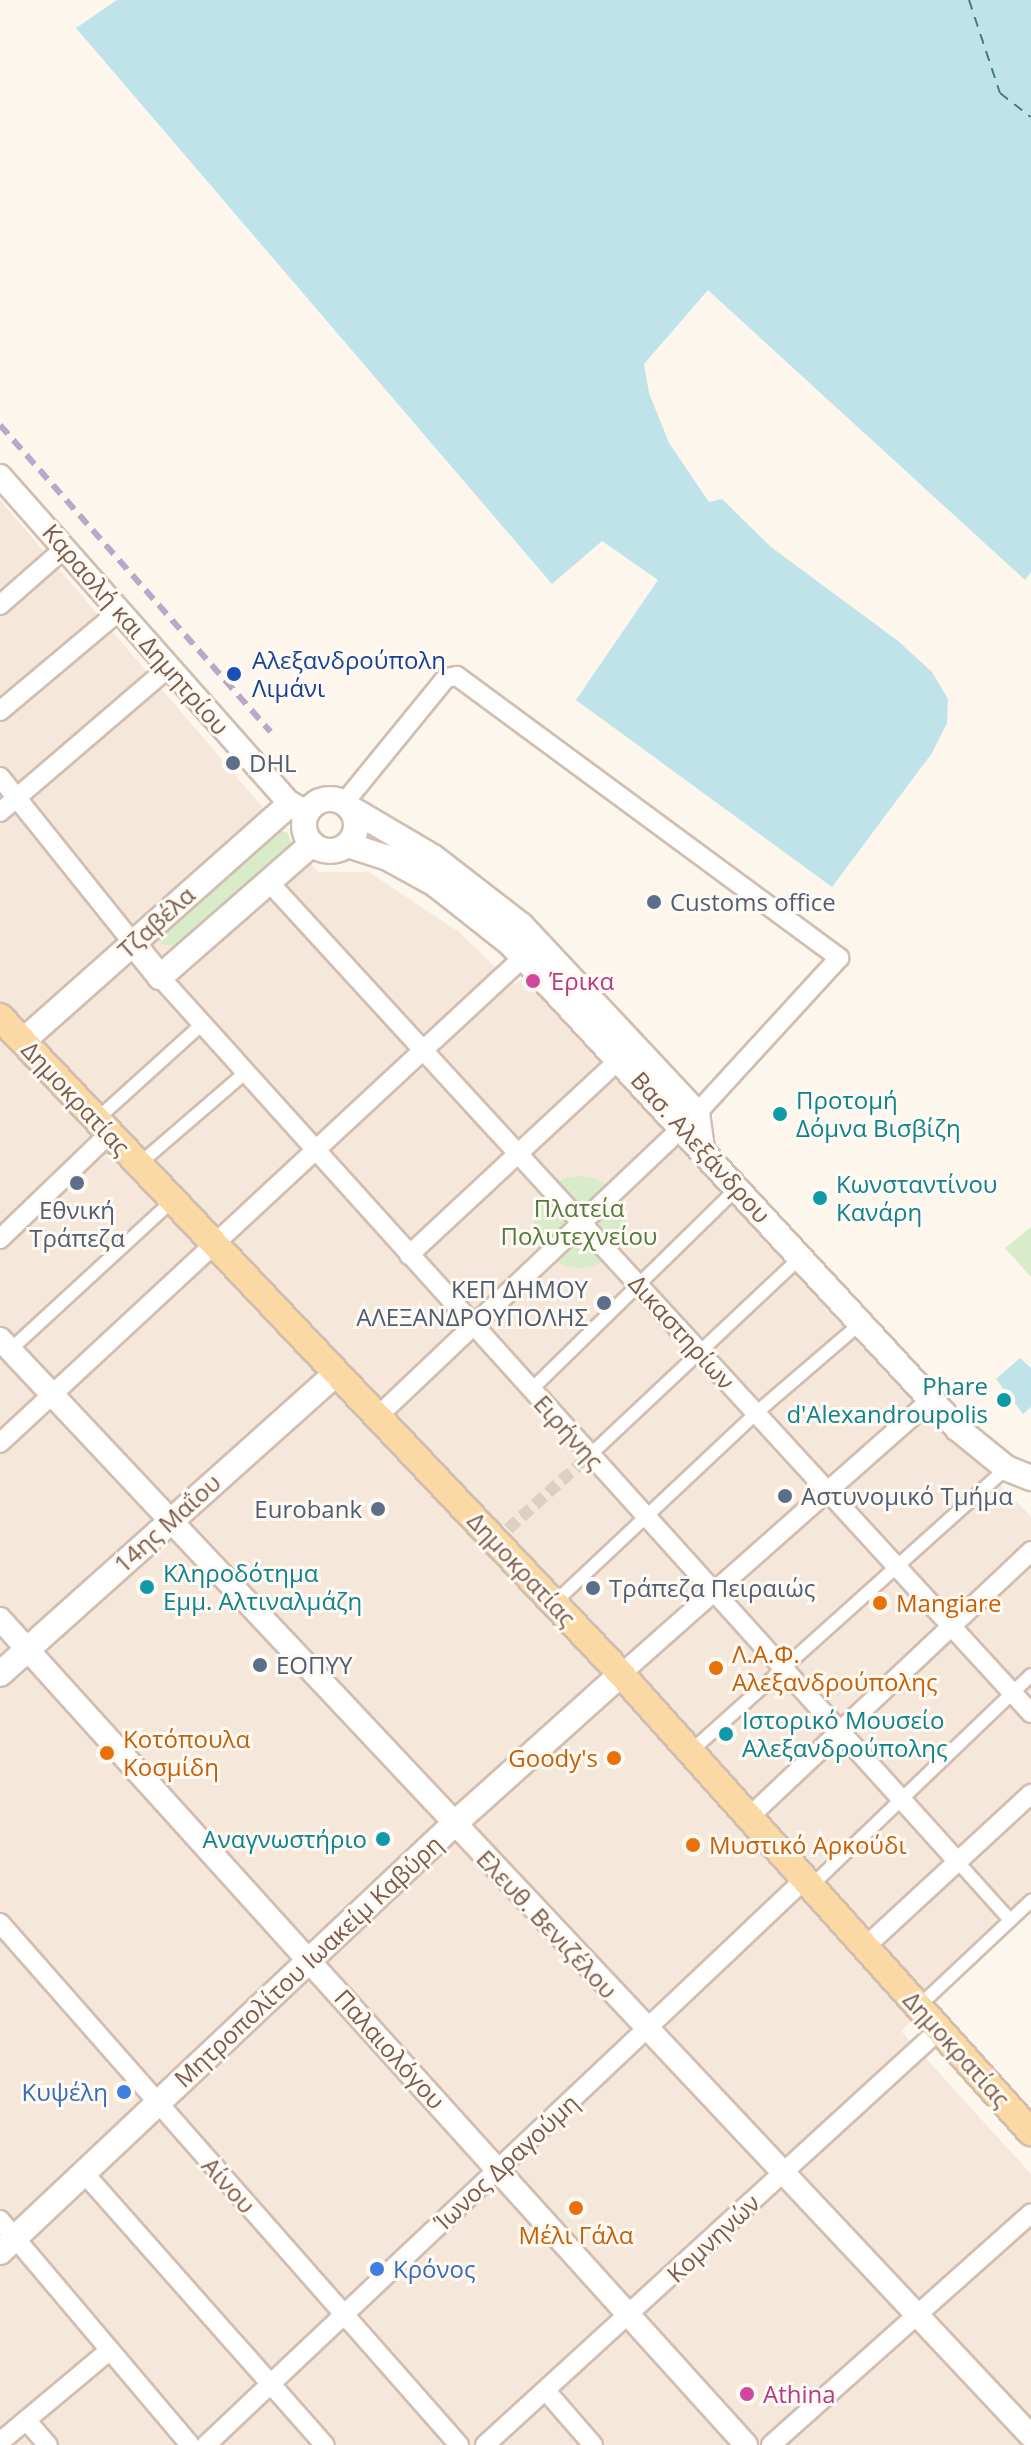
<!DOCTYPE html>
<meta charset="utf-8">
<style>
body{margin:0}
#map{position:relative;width:1031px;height:2445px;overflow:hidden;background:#fdf6ec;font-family:"Open Sans",sans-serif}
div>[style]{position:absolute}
.residential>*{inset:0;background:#f5e8da}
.green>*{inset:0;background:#d8ecc9}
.round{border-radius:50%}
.water>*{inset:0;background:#bfe3e8}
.ferry>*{height:2px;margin-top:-1px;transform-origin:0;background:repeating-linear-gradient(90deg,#437c86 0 10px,transparent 0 18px)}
.pedestrian-tunnel>*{height:12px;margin-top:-6px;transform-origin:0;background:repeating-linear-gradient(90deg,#dcd0c4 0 12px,transparent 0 18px)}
.roads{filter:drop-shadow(2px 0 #d1beb0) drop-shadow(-2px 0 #d1beb0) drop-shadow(0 2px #d1beb0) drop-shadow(0 -2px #d1beb0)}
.pedestrian>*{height:12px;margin:-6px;padding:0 6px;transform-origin:6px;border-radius:6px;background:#fff}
.minor>*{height:18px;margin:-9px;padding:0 9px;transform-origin:9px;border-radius:9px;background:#fff}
.tertiary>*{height:22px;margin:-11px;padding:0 11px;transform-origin:11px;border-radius:11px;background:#fff}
.secondary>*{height:24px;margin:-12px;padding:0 12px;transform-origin:12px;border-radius:12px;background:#fff}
.secondary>.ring{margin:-12px;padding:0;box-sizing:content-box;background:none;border:24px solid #fff;border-radius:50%}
.primary>*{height:26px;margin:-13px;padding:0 13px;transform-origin:13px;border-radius:13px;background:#fbd9a5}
.rail>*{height:6px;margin-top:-3px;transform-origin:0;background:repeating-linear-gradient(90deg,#b9a8c9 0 12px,transparent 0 20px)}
.dots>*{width:22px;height:22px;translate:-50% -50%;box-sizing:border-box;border:4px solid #fffaf3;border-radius:50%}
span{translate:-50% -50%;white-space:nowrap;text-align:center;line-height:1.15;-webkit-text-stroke:6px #fffaf3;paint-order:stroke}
.street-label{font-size:24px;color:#7a5c4d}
.transit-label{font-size:24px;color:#164399}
.left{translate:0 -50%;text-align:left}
.service-label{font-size:24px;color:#4e5e75}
.right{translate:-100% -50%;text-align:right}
.hotel-label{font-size:24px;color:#b23c85}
.culture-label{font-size:24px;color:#0d838f}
.park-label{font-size:24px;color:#537a41}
.food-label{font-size:24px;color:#c56008}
.shop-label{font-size:24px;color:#366cbe}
</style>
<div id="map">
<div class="residential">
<i style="clip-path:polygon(0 500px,318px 872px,369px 872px,459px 932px,514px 985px,524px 978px,1031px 1517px,1031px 1911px,901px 2031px,1031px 2174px,1031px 2445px,0 2445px)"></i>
</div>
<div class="green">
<i style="clip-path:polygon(276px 830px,287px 832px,294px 848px,180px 947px,161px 944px,158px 932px)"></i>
<i class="round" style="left:534px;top:1176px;width:92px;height:92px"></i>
<i style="clip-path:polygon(1031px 1227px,1031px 1277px,1005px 1248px)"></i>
</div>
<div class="water">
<i style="clip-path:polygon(117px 0,1031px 0,1031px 572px,1025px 580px,708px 290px,644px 364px,649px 393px,669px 443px,709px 502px,722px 499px,771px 547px,898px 641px,932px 672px,948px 699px,947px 723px,932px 753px,832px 887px,576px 700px,658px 580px,602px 541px,552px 584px,76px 28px)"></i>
<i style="clip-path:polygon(1020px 1358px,1031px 1368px,1031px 1407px,1023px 1414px,996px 1379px)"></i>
</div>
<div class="ferry">
<i style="left:969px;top:0;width:98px;rotate:71.6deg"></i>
<i style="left:1000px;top:93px;width:39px;rotate:38deg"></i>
</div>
<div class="pedestrian-tunnel">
<i style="left:495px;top:1541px;width:128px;rotate:-42.2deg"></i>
</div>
<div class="roads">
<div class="pedestrian">
<i style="left:96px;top:1120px;width:142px;rotate:-42.1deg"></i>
<i style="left:138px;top:1165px;width:141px;rotate:-40.7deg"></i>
<i style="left:10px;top:1350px;width:220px;rotate:-42.6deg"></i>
<i style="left:531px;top:1390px;width:290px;rotate:-44.4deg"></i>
<i style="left:590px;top:1455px;width:289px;rotate:-43.2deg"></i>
<i style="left:554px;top:1603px;width:277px;rotate:-43.2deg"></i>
<i style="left:756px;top:1413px;width:138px;rotate:-40.6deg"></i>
<i style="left:690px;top:1752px;width:425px;rotate:-41.9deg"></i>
<i style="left:957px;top:1861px;width:79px;rotate:48.1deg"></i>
<i style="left:811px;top:1886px;width:305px;rotate:-43.8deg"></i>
<i style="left:919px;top:2006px;width:154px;rotate:-43.2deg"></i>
</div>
<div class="minor">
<i style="left:0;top:605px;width:86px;rotate:-41.2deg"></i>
<i style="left:0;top:711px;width:155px;rotate:-40deg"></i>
<i style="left:0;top:777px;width:211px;rotate:51.3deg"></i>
<i style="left:344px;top:803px;width:161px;rotate:-50.8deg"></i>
<i style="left:446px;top:678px;width:11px;rotate:-10deg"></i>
<i style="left:457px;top:676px;width:475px;rotate:36.4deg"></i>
<i style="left:839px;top:958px;width:210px;rotate:132.5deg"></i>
<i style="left:0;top:812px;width:223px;rotate:-40.6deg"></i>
<i style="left:268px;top:881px;width:1129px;rotate:47.48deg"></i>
<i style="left:160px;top:977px;width:1190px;rotate:47.96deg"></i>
<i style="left:0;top:1239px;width:151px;rotate:-43.9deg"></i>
<i style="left:409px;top:1255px;width:289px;rotate:-42.9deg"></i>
<i style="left:377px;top:1417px;width:422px;rotate:-43.5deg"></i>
<i style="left:0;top:1443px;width:723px;rotate:-42.87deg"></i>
<i style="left:621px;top:1674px;width:414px;rotate:-41.5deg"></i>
<i style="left:749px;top:1817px;width:388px;rotate:-43.3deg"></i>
<i style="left:0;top:1923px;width:695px;rotate:48.67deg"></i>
<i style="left:865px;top:1947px;width:226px;rotate:-42.7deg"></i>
<i style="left:84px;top:2173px;width:363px;rotate:48.5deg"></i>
<i style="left:0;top:2220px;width:294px;rotate:49.8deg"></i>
<i style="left:547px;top:2392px;width:70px;rotate:49deg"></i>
<i style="left:26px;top:2420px;width:33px;rotate:49deg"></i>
<i style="left:0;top:2442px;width:143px;rotate:-39.9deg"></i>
<i style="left:206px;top:2445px;width:824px;rotate:-43.38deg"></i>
<i style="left:485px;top:2445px;width:615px;rotate:-42.43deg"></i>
<i style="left:771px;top:2445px;width:348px;rotate:-41.7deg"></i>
</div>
<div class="tertiary">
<i style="left:0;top:476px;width:438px;rotate:48.5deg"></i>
<i style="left:0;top:1339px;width:1505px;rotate:46.78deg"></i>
<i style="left:0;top:1619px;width:1113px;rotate:47.91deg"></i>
</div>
<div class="secondary">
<i class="ring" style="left:304px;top:799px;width:28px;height:28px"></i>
<i style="left:350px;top:808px;width:96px;rotate:30.6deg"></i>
<i style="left:433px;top:857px;width:111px;rotate:37.7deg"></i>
<i style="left:521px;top:925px;width:258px;rotate:46.9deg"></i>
<i style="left:697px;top:1113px;width:35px;rotate:82deg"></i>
<i style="left:348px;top:845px;width:40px;rotate:18deg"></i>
<i style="left:386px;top:857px;width:56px;rotate:28.9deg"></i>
<i style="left:435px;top:884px;width:97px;rotate:38.3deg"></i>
<i style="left:511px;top:944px;width:658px;rotate:47.34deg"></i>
<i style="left:957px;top:1428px;width:63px;rotate:39.2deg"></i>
<i style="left:1006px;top:1468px;width:27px;rotate:22deg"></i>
<i style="left:132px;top:942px;width:45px;rotate:51.3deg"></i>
<i style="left:160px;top:977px;width:202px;rotate:-41.2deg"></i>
<i style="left:23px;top:1041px;width:357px;rotate:-41.6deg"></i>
<i style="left:290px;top:804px;width:19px;rotate:28deg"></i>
<i style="left:0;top:1674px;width:450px;rotate:-41.8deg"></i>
<i style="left:0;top:2252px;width:624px;rotate:-43.31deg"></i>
<i style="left:454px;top:1824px;width:224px;rotate:-41.9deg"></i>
</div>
<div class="primary">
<i style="left:0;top:1017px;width:904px;rotate:46.61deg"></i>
<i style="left:621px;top:1674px;width:615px;rotate:48.17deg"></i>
</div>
</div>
<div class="rail">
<i style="left:0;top:425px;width:409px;rotate:48.6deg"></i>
</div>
<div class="dots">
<i style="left:234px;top:674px;background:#1a4fb4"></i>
<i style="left:233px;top:763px;background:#5c6f8a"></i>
<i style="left:654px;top:902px;background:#5c6f8a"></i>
<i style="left:533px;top:981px;background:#d1479c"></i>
<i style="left:780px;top:1114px;background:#0f9aa8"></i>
<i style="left:77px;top:1183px;background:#5c6f8a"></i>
<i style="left:820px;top:1198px;background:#0f9aa8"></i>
<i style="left:604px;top:1303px;background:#5c6f8a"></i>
<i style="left:1004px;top:1400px;background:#0f9aa8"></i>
<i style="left:785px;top:1496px;background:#5c6f8a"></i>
<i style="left:378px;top:1509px;background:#5c6f8a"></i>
<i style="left:147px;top:1587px;background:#0f9aa8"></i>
<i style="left:593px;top:1588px;background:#5c6f8a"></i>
<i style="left:880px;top:1603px;background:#e8710a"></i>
<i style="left:260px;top:1665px;background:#5c6f8a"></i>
<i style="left:716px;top:1668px;background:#e8710a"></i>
<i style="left:726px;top:1734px;background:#0f9aa8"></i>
<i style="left:107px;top:1753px;background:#e8710a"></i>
<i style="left:614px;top:1758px;background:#e8710a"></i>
<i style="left:383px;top:1839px;background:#0f9aa8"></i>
<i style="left:693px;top:1845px;background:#e8710a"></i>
<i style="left:124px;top:2092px;background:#3f7fe0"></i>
<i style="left:576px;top:2208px;background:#e8710a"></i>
<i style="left:377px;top:2269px;background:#3f7fe0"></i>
<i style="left:747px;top:2394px;background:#d1479c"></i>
</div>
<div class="street-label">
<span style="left:136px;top:629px;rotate:49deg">Καραολή και Δημητρίου</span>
<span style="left:156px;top:922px;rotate:-42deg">Τζαβέλα</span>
<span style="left:76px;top:1098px;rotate:47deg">Δημοκρατίας</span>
<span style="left:701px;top:1147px;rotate:48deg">Βασ. Αλεξάνδρου</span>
<span style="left:682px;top:1332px;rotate:48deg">Δικαστηρίων</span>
<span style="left:569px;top:1432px;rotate:48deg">Ειρήνης</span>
<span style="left:167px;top:1523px;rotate:-42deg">14ης Μαΐου</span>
<span style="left:522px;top:1569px;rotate:47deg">Δημοκρατίας</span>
<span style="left:547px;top:1924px;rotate:47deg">Ελευθ. Βενιζέλου</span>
<span style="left:308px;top:1961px;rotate:-43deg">Μητροπολίτου Ιωακείμ Καβύρη</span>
<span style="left:390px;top:2049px;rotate:48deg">Παλαιολόγου</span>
<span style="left:957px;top:2049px;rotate:48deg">Δημοκρατίας</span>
<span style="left:506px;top:2162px;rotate:-43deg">Ίωνος Δραγούμη</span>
<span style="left:229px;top:2185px;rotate:48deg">Αίνου</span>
<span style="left:713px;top:2238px;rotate:-43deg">Κομνηνών</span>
</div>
<div class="transit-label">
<span class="left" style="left:252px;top:674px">Αλεξανδρούπολη<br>Λιμάνι</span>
</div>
<div class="service-label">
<span class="left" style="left:249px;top:763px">DHL</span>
<span class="left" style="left:670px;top:902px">Customs office</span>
<span style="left:77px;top:1224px">Εθνική<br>Τράπεζα</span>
<span class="right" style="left:588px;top:1303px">ΚΕΠ ΔΗΜΟΥ<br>ΑΛΕΞΑΝΔΡΟΥΠΟΛΗΣ</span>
<span class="left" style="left:801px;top:1496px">Αστυνομικό Τμήμα</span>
<span class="right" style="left:362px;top:1509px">Eurobank</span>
<span class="left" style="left:609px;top:1588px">Τράπεζα Πειραιώς</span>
<span class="left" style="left:276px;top:1665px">ΕΟΠΥΥ</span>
</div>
<div class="hotel-label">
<span class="left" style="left:549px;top:981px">Έρικα</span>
<span class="left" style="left:763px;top:2394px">Athina</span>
</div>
<div class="culture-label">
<span class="left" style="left:796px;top:1114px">Προτομή<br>Δόμνα Βισβίζη</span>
<span class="left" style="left:836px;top:1198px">Κωνσταντίνου<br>Κανάρη</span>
<span class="right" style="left:988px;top:1400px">Phare<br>d'Alexandroupolis</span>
<span class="left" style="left:163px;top:1587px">Κληροδότημα<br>Εμμ. Αλτιναλμάζη</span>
<span class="left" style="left:742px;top:1734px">Ιστορικό Μουσείο<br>Αλεξανδρούπολης</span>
<span class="right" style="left:367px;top:1839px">Αναγνωστήριο</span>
</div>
<div class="park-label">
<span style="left:579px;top:1222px">Πλατεία<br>Πολυτεχνείου</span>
</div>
<div class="food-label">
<span class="left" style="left:896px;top:1603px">Mangiare</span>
<span class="left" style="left:732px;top:1668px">Λ.Α.Φ.<br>Αλεξανδρούπολης</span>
<span class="left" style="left:123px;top:1753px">Κοτόπουλα<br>Κοσμίδη</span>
<span class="right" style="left:598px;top:1758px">Goody's</span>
<span class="left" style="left:709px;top:1845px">Μυστικό Αρκούδι</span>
<span style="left:576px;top:2235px">Μέλι Γάλα</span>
</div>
<div class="shop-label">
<span class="right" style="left:108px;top:2092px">Κυψέλη</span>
<span class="left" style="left:393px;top:2269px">Κρόνος</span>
</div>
</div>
